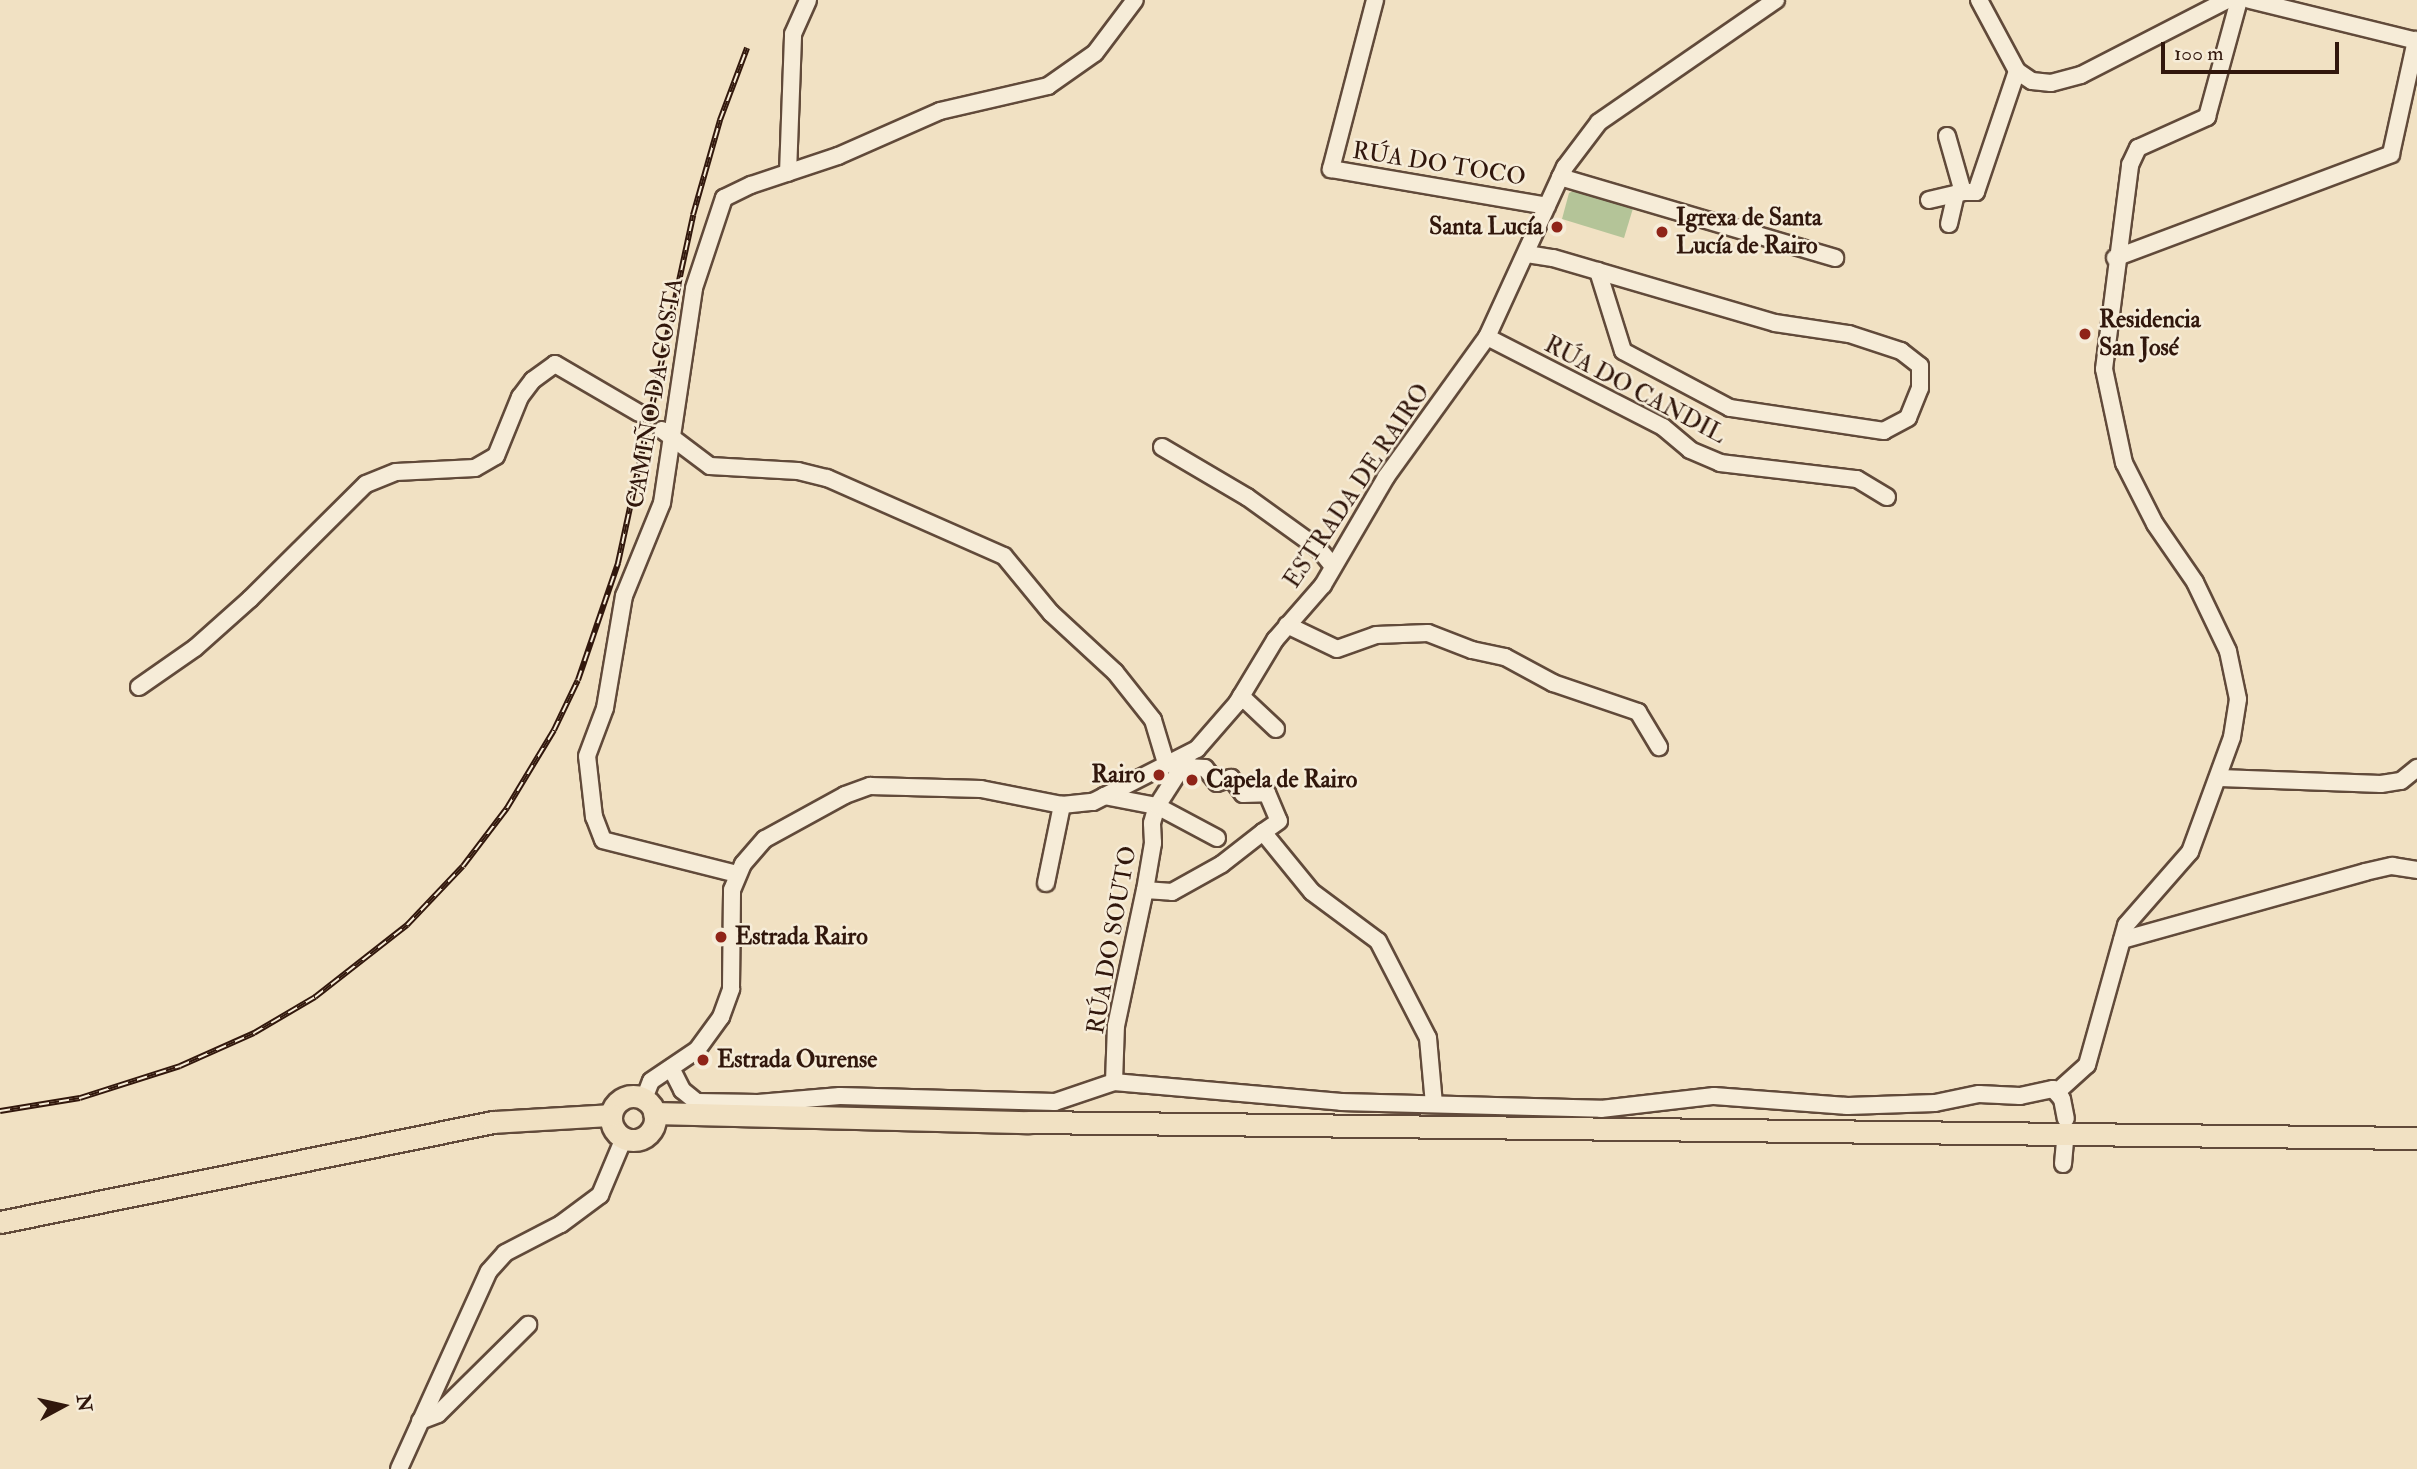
<!DOCTYPE html>
<meta charset="utf-8">
<style>
body{margin:0}
#map{position:relative;width:2417px;height:1469px;overflow:hidden;background:#f1e1c3;font-family:"IM FELL Double Pica",serif}
div>[style]{position:absolute}
.green>*{inset:0;background:#b4c498}
.minor-tunnel>*{height:16px;margin-top:-8px;transform-origin:0;background:repeating-linear-gradient(90deg,#cbb99e 0 16px,transparent 0 24px)}
.roads{filter:drop-shadow(2px 0 #614a3a) drop-shadow(-2px 0 #614a3a) drop-shadow(0 2px #614a3a) drop-shadow(0 -2px #614a3a)}
.minor>*{height:16px;margin:-8px;padding:0 8px;transform-origin:8px;border-radius:8px;background:#f6ecd8}
.major>*{height:21px;margin:-10.5px;padding:0 10.5px;transform-origin:10.5px;border-radius:10.5px;background:#f1e1c3}
.major>.ring{margin:-10.5px;padding:0;box-sizing:content-box;background:none;border:21px solid #f1e1c3;border-radius:50%}
.rail>*{height:6px;margin-top:-3px;transform-origin:0;background:repeating-linear-gradient(90deg,#f6ecd8 0 10px,#31170c 0 20px);box-sizing:border-box;border-block:2px solid #31170c}
.dots>*{width:19px;height:19px;translate:-50% -50%;box-sizing:border-box;border:4px solid #f6ecd8;border-radius:50%}
span{translate:-50% -50%;white-space:nowrap;text-align:center;line-height:1.15;-webkit-text-stroke:5px #f6ecd8;paint-order:stroke}
.street-label{font-size:24px;color:#31170c}
.poi-label{font-size:24px;color:#31170c;font-weight:700}
.left{translate:0 -50%;text-align:left}
.right{translate:-100% -50%;text-align:right}
.north{position:absolute;left:28px;top:1371px;width:70px;height:70px;-webkit-text-stroke:5px #f6ecd8;paint-order:stroke;rotate:82deg;font-size:19px;font-weight:700;line-height:28px;text-align:center;color:#31170c}
.north::after{content:'';display:block;margin:auto;width:24px;height:32px;background:#31170c;clip-path:polygon(50% 0,100% 100%,50% 72%,0 100%)}
.scale{position:absolute;left:2161px;top:42px;width:178px;height:32px;box-sizing:border-box;border:4px solid #31170c;border-top:0;padding-left:9px;font-size:21px;line-height:24px;white-space:nowrap;color:#31170c;-webkit-text-stroke:5px #f6ecd8;paint-order:stroke}
</style>
<div id="map">
<div class="green">
<i style="clip-path:polygon(1577px 189px,1634px 205px,1624px 238px,1562px 219px,1569px 193px)"></i>
</div>
<div class="minor-tunnel">
<i style="left:639px;top:413px;width:29px;rotate:36deg"></i>
</div>
<div class="roads">
<div class="minor">
<i style="left:1375px;top:0;width:175px;rotate:104.6deg"></i>
<i style="left:1331px;top:169px;width:219px;rotate:9.7deg"></i>
<i style="left:1979px;top:0;width:81px;rotate:61.8deg"></i>
<i style="left:2017px;top:71px;width:18px;rotate:34deg"></i>
<i style="left:2032px;top:81px;width:19px;rotate:6deg"></i>
<i style="left:2051px;top:83px;width:31px;rotate:-15deg"></i>
<i style="left:2081px;top:75px;width:164px;rotate:-27.2deg"></i>
<i style="left:2250px;top:0;width:172px;rotate:13.8deg"></i>
<i style="left:1947px;top:136px;width:58px;rotate:74.1deg"></i>
<i style="left:1963px;top:192px;width:13px"></i>
<i style="left:1976px;top:192px;width:128px;rotate:-71.3deg"></i>
<i style="left:788px;top:173px;width:139px;rotate:-87.9deg"></i>
<i style="left:793px;top:34px;width:37px;rotate:-66deg"></i>
<i style="left:1560px;top:177px;width:287px;rotate:16.4deg"></i>
<i style="left:1929px;top:200px;width:35px;rotate:-13deg"></i>
<i style="left:1949px;top:224px;width:31px;rotate:-77deg"></i>
<i style="left:1527px;top:254px;width:26px;rotate:9deg"></i>
<i style="left:1553px;top:258px;width:231px;rotate:16.3deg"></i>
<i style="left:1775px;top:323px;width:75px;rotate:8.5deg"></i>
<i style="left:1849px;top:334px;width:55px;rotate:18.1deg"></i>
<i style="left:1901px;top:351px;width:24px;rotate:38deg"></i>
<i style="left:1920px;top:366px;width:22px;rotate:90deg"></i>
<i style="left:1920px;top:388px;width:32px;rotate:112deg"></i>
<i style="left:1908px;top:418px;width:27px;rotate:152deg"></i>
<i style="left:1884px;top:431px;width:156px;rotate:-171.5deg"></i>
<i style="left:1730px;top:408px;width:121px;rotate:-152deg"></i>
<i style="left:1623px;top:351px;width:84px;rotate:-107.4deg"></i>
<i style="left:2115px;top:258px;width:295px;rotate:-20.6deg"></i>
<i style="left:2391px;top:154px;width:117px;rotate:-77.6deg"></i>
<i style="left:1487px;top:337px;width:198px;rotate:27.1deg"></i>
<i style="left:1663px;top:427px;width:35px;rotate:40deg"></i>
<i style="left:1690px;top:450px;width:33px;rotate:23deg"></i>
<i style="left:1720px;top:463px;width:138px;rotate:6.7deg"></i>
<i style="left:1857px;top:479px;width:35px;rotate:31deg"></i>
<i style="left:662px;top:430px;width:60px;rotate:36.9deg"></i>
<i style="left:710px;top:466px;width:88px;rotate:3.3deg"></i>
<i style="left:798px;top:471px;width:30px;rotate:14deg"></i>
<i style="left:827px;top:478px;width:193px;rotate:23.8deg"></i>
<i style="left:1004px;top:556px;width:74px;rotate:50.5deg"></i>
<i style="left:1051px;top:613px;width:87px;rotate:42.7deg"></i>
<i style="left:1115px;top:672px;width:61px;rotate:51.6deg"></i>
<i style="left:1153px;top:720px;width:45px;rotate:73.2deg"></i>
<i style="left:1162px;top:447px;width:99px;rotate:30.5deg"></i>
<i style="left:1247px;top:497px;width:89px;rotate:35.8deg"></i>
<i style="left:1319px;top:549px;width:22px;rotate:51deg"></i>
<i style="left:1287px;top:625px;width:55px;rotate:25.6deg"></i>
<i style="left:1337px;top:649px;width:41px;rotate:-19.7deg"></i>
<i style="left:1376px;top:635px;width:52px;rotate:-2.2deg"></i>
<i style="left:1428px;top:633px;width:47px;rotate:21.1deg"></i>
<i style="left:1472px;top:650px;width:34px;rotate:12deg"></i>
<i style="left:1505px;top:657px;width:55px;rotate:28.4deg"></i>
<i style="left:1553px;top:683px;width:90px;rotate:18.8deg"></i>
<i style="left:1638px;top:712px;width:41px;rotate:59deg"></i>
<i style="left:139px;top:687px;width:68px;rotate:-34.9deg"></i>
<i style="left:195px;top:648px;width:74px;rotate:-41.7deg"></i>
<i style="left:250px;top:599px;width:163px;rotate:-44.8deg"></i>
<i style="left:366px;top:484px;width:32px;rotate:-22deg"></i>
<i style="left:396px;top:472px;width:79px;rotate:-2.9deg"></i>
<i style="left:475px;top:468px;width:24px;rotate:-30deg"></i>
<i style="left:496px;top:456px;width:64px;rotate:-67.9deg"></i>
<i style="left:520px;top:397px;width:21px;rotate:-53deg"></i>
<i style="left:533px;top:380px;width:27px;rotate:-36deg"></i>
<i style="left:555px;top:364px;width:97px;rotate:30.3deg"></i>
<i style="left:1241px;top:696px;width:48px;rotate:43.3deg"></i>
<i style="left:1184px;top:767px;width:21px;rotate:3deg"></i>
<i style="left:1205px;top:768px;width:19px;rotate:51deg"></i>
<i style="left:1217px;top:783px;width:15px;rotate:-20deg"></i>
<i style="left:1231px;top:778px;width:20px;rotate:53deg"></i>
<i style="left:1243px;top:794px;width:24px;rotate:-2deg"></i>
<i style="left:1267px;top:793px;width:30px;rotate:67deg"></i>
<i style="left:1279px;top:821px;width:19px;rotate:145deg"></i>
<i style="left:1263px;top:832px;width:77px;rotate:50.8deg"></i>
<i style="left:1312px;top:892px;width:82px;rotate:36.6deg"></i>
<i style="left:1378px;top:941px;width:109px;rotate:62.7deg"></i>
<i style="left:1428px;top:1038px;width:66px;rotate:84.8deg"></i>
<i style="left:2220px;top:778px;width:161px;rotate:2.1deg"></i>
<i style="left:2381px;top:784px;width:20px;rotate:-9deg"></i>
<i style="left:2401px;top:781px;width:21px;rotate:-39deg"></i>
<i style="left:1104px;top:796px;width:54px;rotate:10.7deg"></i>
<i style="left:1157px;top:806px;width:68px;rotate:28.1deg"></i>
<i style="left:737px;top:874px;width:138px;rotate:-165.8deg"></i>
<i style="left:603px;top:840px;width:25px;rotate:-111deg"></i>
<i style="left:594px;top:817px;width:61px;rotate:-96.5deg"></i>
<i style="left:587px;top:756px;width:51px;rotate:-69.4deg"></i>
<i style="left:605px;top:708px;width:114px;rotate:-80.4deg"></i>
<i style="left:624px;top:596px;width:100px;rotate:-67.8deg"></i>
<i style="left:662px;top:503px;width:217px;rotate:-81.5deg"></i>
<i style="left:694px;top:288px;width:95px;rotate:-71.6deg"></i>
<i style="left:724px;top:198px;width:30px;rotate:-26deg"></i>
<i style="left:751px;top:185px;width:92px;rotate:-18.4deg"></i>
<i style="left:838px;top:156px;width:111px;rotate:-23.8deg"></i>
<i style="left:940px;top:111px;width:111px;rotate:-13deg"></i>
<i style="left:1048px;top:86px;width:57px;rotate:-35.1deg"></i>
<i style="left:1095px;top:53px;width:66px;rotate:-53deg"></i>
<i style="left:1046px;top:883px;width:80px;rotate:-78.4deg"></i>
<i style="left:1145px;top:890px;width:27px;rotate:4deg"></i>
<i style="left:1172px;top:892px;width:57px;rotate:-29.2deg"></i>
<i style="left:1222px;top:864px;width:52px;rotate:-38deg"></i>
<i style="left:2122px;top:940px;width:252px;rotate:-15.6deg"></i>
<i style="left:2365px;top:872px;width:28px;rotate:-13deg"></i>
<i style="left:2392px;top:866px;width:25px;rotate:9deg"></i>
<i style="left:671px;top:1068px;width:25px;rotate:63deg"></i>
<i style="left:682px;top:1090px;width:19px;rotate:39deg"></i>
<i style="left:697px;top:1102px;width:61px;rotate:0.9deg"></i>
<i style="left:758px;top:1103px;width:82px;rotate:-4.9deg"></i>
<i style="left:840px;top:1096px;width:215px;rotate:1.6deg"></i>
<i style="left:1055px;top:1102px;width:62px;rotate:-18.7deg"></i>
<i style="left:1114px;top:1082px;width:228px;rotate:5deg"></i>
<i style="left:1341px;top:1102px;width:260px;rotate:1.5deg"></i>
<i style="left:1601px;top:1109px;width:114px;rotate:-6.6deg"></i>
<i style="left:1714px;top:1096px;width:134px;rotate:4.3deg"></i>
<i style="left:1848px;top:1106px;width:87px;rotate:-2deg"></i>
<i style="left:1935px;top:1103px;width:45px;rotate:-11.6deg"></i>
<i style="left:1979px;top:1094px;width:41px;rotate:2.8deg"></i>
<i style="left:2020px;top:1096px;width:34px;rotate:-12deg"></i>
<i style="left:2053px;top:1089px;width:13px;rotate:48deg"></i>
<i style="left:2062px;top:1099px;width:20px;rotate:79deg"></i>
<i style="left:1114px;top:1082px;width:56px;rotate:-88deg"></i>
<i style="left:1116px;top:1026px;width:139px;rotate:-78deg"></i>
<i style="left:1145px;top:890px;width:48px;rotate:-80.3deg"></i>
<i style="left:1153px;top:843px;width:20px;rotate:-93deg"></i>
<i style="left:1152px;top:823px;width:18px;rotate:-74deg"></i>
<i style="left:1157px;top:806px;width:56px;rotate:-57.4deg"></i>
<i style="left:2058px;top:1091px;width:39px;rotate:-42deg"></i>
<i style="left:2087px;top:1065px;width:145px;rotate:-74.4deg"></i>
<i style="left:2126px;top:925px;width:97px;rotate:-48.8deg"></i>
<i style="left:2190px;top:852px;width:122px;rotate:-69.9deg"></i>
<i style="left:2232px;top:737px;width:38px;rotate:-81deg"></i>
<i style="left:2238px;top:699px;width:49px;rotate:-101.8deg"></i>
<i style="left:2228px;top:651px;width:76px;rotate:-115.6deg"></i>
<i style="left:2195px;top:582px;width:70px;rotate:-124.6deg"></i>
<i style="left:2155px;top:524px;width:68px;rotate:-116.9deg"></i>
<i style="left:2124px;top:463px;width:96px;rotate:-102deg"></i>
<i style="left:2104px;top:369px;width:206px;rotate:-82.7deg"></i>
<i style="left:2130px;top:165px;width:19px;rotate:-65deg"></i>
<i style="left:2138px;top:148px;width:76px;rotate:-24.2deg"></i>
<i style="left:2207px;top:117px;width:121px;rotate:-74.7deg"></i>
<i style="left:644px;top:1099px;width:19px;rotate:-69deg"></i>
<i style="left:651px;top:1081px;width:55px;rotate:-34deg"></i>
<i style="left:697px;top:1050px;width:41px;rotate:-54deg"></i>
<i style="left:721px;top:1017px;width:30px;rotate:-70deg"></i>
<i style="left:731px;top:989px;width:99px;rotate:-89.4deg"></i>
<i style="left:732px;top:890px;width:28px;rotate:-67deg"></i>
<i style="left:743px;top:864px;width:33px;rotate:-49deg"></i>
<i style="left:765px;top:839px;width:91px;rotate:-28.8deg"></i>
<i style="left:845px;top:795px;width:27px;rotate:-20deg"></i>
<i style="left:870px;top:786px;width:111px;rotate:1.5deg"></i>
<i style="left:981px;top:789px;width:83px;rotate:11.2deg"></i>
<i style="left:1062px;top:805px;width:31px;rotate:-6deg"></i>
<i style="left:1093px;top:802px;width:117px;rotate:-27deg"></i>
<i style="left:1197px;top:749px;width:61px;rotate:-49deg"></i>
<i style="left:1237px;top:703px;width:74px;rotate:-58.9deg"></i>
<i style="left:1275px;top:640px;width:73px;rotate:-48.9deg"></i>
<i style="left:1323px;top:585px;width:125px;rotate:-59.7deg"></i>
<i style="left:1386px;top:477px;width:173px;rotate:-54.2deg"></i>
<i style="left:1487px;top:337px;width:187px;rotate:-65.4deg"></i>
<i style="left:1565px;top:167px;width:56px;rotate:-52.9deg"></i>
<i style="left:1599px;top:122px;width:215px;rotate:-34.6deg"></i>
<i style="left:2063px;top:1164px;width:21px;rotate:-85deg"></i>
<i style="left:420px;top:1421px;width:19px;rotate:-21deg"></i>
<i style="left:438px;top:1414px;width:127px;rotate:-44.7deg"></i>
<i style="left:399px;top:1469px;width:217px;rotate:-65.6deg"></i>
<i style="left:489px;top:1271px;width:24px;rotate:-48deg"></i>
<i style="left:505px;top:1253px;width:63px;rotate:-27.4deg"></i>
<i style="left:561px;top:1224px;width:49px;rotate:-36.6deg"></i>
<i style="left:600px;top:1195px;width:62px;rotate:-67.2deg"></i>
</div>
<div class="major">
<i class="ring" style="left:611px;top:1096px;width:23px;height:23px"></i>
<i style="left:654px;top:1113px;width:374px;rotate:1.4deg"></i>
<i style="left:1028px;top:1122px;width:1389px;rotate:0.66deg"></i>
<i style="left:0;top:1222px;width:503px;rotate:-11.47deg"></i>
<i style="left:493px;top:1122px;width:118px;rotate:-3.4deg"></i>
</div>
</div>
<div class="rail">
<i style="left:0;top:1111px;width:81px;rotate:-9.2deg"></i>
<i style="left:80px;top:1098px;width:105px;rotate:-17.7deg"></i>
<i style="left:180px;top:1066px;width:81px;rotate:-24deg"></i>
<i style="left:254px;top:1033px;width:71px;rotate:-30.5deg"></i>
<i style="left:315px;top:997px;width:117px;rotate:-38deg"></i>
<i style="left:407px;top:925px;width:81px;rotate:-46.5deg"></i>
<i style="left:463px;top:866px;width:73px;rotate:-52.8deg"></i>
<i style="left:507px;top:808px;width:91px;rotate:-58.9deg"></i>
<i style="left:554px;top:730px;width:55px;rotate:-64.4deg"></i>
<i style="left:578px;top:680px;width:124px;rotate:-71.1deg"></i>
<i style="left:618px;top:563px;width:356px;rotate:-77.8deg"></i>
<i style="left:693px;top:215px;width:99px;rotate:-74.1deg"></i>
<i style="left:720px;top:120px;width:77px;rotate:-69.4deg"></i>
</div>
<div class="dots">
<i style="left:1557px;top:227px;background:#8f2418"></i>
<i style="left:1662px;top:232px;background:#8f2418"></i>
<i style="left:2085px;top:334px;background:#8f2418"></i>
<i style="left:1159px;top:775px;background:#8f2418"></i>
<i style="left:1192px;top:780px;background:#8f2418"></i>
<i style="left:721px;top:937px;background:#8f2418"></i>
<i style="left:703px;top:1060px;background:#8f2418"></i>
</div>
<div class="street-label">
<span style="left:1439px;top:164px;rotate:9deg">RÚA DO TOCO</span>
<span style="left:1635px;top:390px;rotate:28deg">RÚA DO CANDIL</span>
<span style="left:655px;top:393px;rotate:-80deg">CAMIÑO DA COSTA</span>
<span style="left:1357px;top:486px;rotate:-56deg">ESTRADA DE RAIRO</span>
<span style="left:1112px;top:940px;rotate:-80deg">RÚA DO SOUTO</span>
</div>
<div class="poi-label">
<span class="left" style="left:1676px;top:232px">Igrexa de Santa<br>Lucía de Rairo</span>
<span class="right" style="left:1543px;top:227px">Santa Lucía</span>
<span class="left" style="left:2099px;top:334px">Residencia<br>San José</span>
<span class="right" style="left:1145px;top:775px">Rairo</span>
<span class="left" style="left:1206px;top:780px">Capela de Rairo</span>
<span class="left" style="left:735px;top:937px">Estrada Rairo</span>
<span class="left" style="left:717px;top:1060px">Estrada Ourense</span>
</div>
<div class="north">N</div>
<div class="scale">100 m</div>
</div>
